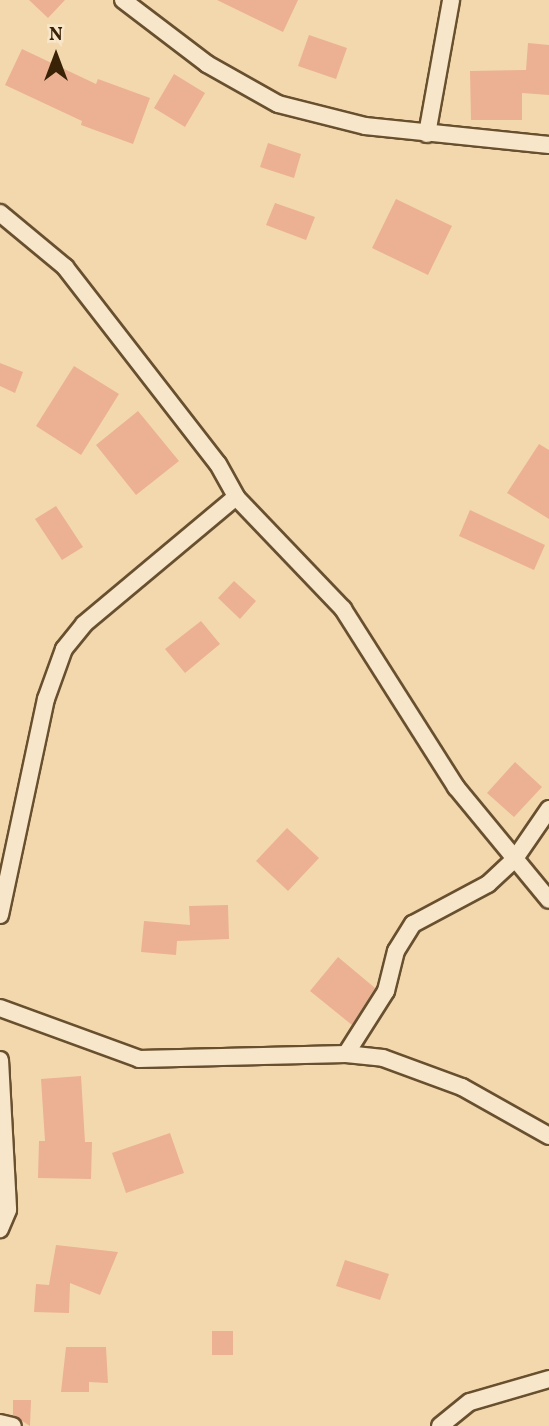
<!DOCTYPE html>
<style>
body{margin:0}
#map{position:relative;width:549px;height:1426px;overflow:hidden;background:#f3d8ae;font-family:Vollkorn,serif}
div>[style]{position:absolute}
.building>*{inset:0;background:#ebb192}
.roads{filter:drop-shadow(2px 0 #68502f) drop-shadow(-2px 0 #68502f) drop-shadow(0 2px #68502f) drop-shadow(0 -2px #68502f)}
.minor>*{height:16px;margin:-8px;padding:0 8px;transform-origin:8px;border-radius:8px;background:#f7e6ca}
span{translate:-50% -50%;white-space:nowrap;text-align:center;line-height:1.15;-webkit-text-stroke:5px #f7e6ca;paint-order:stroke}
.north{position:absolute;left:21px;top:21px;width:70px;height:70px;-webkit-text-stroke:5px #f7e6ca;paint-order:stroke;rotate:0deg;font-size:19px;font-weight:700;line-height:28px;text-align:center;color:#392205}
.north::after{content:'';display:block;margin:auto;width:24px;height:32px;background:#392205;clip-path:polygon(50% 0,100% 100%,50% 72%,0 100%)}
</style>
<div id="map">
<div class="building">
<i style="clip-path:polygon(29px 0,65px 0,48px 18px)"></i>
<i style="clip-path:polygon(217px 0,298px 0,283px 32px)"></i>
<i style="clip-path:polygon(309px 35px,347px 48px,336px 79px,298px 66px)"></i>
<i style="clip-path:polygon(528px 43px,549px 45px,549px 95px,522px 93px,522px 120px,471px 120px,470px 71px,526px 70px)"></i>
<i style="clip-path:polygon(22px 49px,96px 84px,98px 79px,150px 98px,133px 144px,81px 125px,82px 121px,5px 85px)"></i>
<i style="clip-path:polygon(174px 74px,205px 93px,185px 127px,154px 108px)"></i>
<i style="clip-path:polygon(268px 143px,301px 154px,294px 178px,260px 167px)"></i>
<i style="clip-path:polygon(396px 199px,452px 226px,428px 275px,372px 248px)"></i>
<i style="clip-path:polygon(275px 203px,315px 217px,306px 240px,266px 225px)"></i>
<i style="clip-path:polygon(0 363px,23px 372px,15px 393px,0 386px)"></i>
<i style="clip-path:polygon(74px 366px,119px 394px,81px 455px,36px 426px)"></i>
<i style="clip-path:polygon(138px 411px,179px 461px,136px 495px,96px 445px)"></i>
<i style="clip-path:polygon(539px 444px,549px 450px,549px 519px,507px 493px)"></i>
<i style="clip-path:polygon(56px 506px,83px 547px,62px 560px,35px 519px)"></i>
<i style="clip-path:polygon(470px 510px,545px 545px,534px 570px,459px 536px)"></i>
<i style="clip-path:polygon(234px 581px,256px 601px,240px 619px,218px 598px)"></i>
<i style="clip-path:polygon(201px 621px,220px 644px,185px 673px,165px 649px)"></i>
<i style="clip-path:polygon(515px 762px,542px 787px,514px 817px,487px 793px)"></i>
<i style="clip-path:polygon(287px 828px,319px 858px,288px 891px,256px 861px)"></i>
<i style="clip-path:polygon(228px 905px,229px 939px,177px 941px,176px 955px,141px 952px,144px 921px,190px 925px,189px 906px)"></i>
<i style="clip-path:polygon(338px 957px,375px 988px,352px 1025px,310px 991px)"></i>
<i style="clip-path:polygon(81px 1076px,85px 1142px,92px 1142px,91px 1179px,38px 1178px,39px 1141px,45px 1141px,41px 1079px)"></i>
<i style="clip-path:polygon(170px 1133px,184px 1173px,126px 1193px,112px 1153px)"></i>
<i style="clip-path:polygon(56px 1245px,118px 1252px,100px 1295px,70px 1283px,69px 1313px,34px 1312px,36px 1284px,49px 1285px)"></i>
<i style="clip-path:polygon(345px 1260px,389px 1274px,380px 1300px,336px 1286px)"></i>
<i style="clip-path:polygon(212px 1331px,233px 1331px,233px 1355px,212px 1355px)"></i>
<i style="clip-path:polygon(66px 1347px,106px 1347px,108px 1383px,89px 1382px,89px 1392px,61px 1392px)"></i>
<i style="clip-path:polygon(13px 1400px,31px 1400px,30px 1426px,13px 1415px)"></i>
</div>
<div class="roads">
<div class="minor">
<i style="left:123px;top:0;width:106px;rotate:37.3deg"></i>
<i style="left:207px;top:64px;width:81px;rotate:29.4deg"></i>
<i style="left:278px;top:104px;width:90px;rotate:14.2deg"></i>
<i style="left:365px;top:126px;width:185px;rotate:5.9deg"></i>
<i style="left:427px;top:134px;width:136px;rotate:-79.8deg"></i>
<i style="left:0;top:213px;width:85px;rotate:39.7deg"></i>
<i style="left:65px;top:267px;width:249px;rotate:52.2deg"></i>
<i style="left:218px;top:464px;width:38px;rotate:61deg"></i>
<i style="left:236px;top:497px;width:155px;rotate:46.3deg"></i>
<i style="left:343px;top:609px;width:211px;rotate:57.6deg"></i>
<i style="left:456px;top:787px;width:146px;rotate:50.5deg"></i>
<i style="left:0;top:915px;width:221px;rotate:-78deg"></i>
<i style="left:46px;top:699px;width:53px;rotate:-70.2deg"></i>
<i style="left:64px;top:649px;width:32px;rotate:-51deg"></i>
<i style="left:84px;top:624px;width:198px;rotate:-39.9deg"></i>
<i style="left:0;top:1008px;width:148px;rotate:20.1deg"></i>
<i style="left:139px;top:1059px;width:207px;rotate:-1.4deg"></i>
<i style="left:346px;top:1054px;width:37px;rotate:6deg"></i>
<i style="left:383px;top:1058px;width:84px;rotate:20.2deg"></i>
<i style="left:462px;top:1087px;width:100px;rotate:29.4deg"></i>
<i style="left:346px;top:1054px;width:75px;rotate:-57.6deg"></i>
<i style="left:386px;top:991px;width:41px;rotate:-76deg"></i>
<i style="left:396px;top:951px;width:32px;rotate:-58deg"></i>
<i style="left:413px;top:924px;width:85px;rotate:-28.1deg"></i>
<i style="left:488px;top:884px;width:35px;rotate:-43deg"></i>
<i style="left:514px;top:860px;width:62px;rotate:-55.5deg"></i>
<i style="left:0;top:1060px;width:150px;rotate:86.9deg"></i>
<i style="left:8px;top:1210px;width:21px;rotate:113deg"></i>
<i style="left:0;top:1423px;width:13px;rotate:13deg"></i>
<i style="left:440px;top:1426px;width:38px;rotate:-39deg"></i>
<i style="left:470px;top:1402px;width:82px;rotate:-16.2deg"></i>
</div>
</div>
<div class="north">N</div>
</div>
